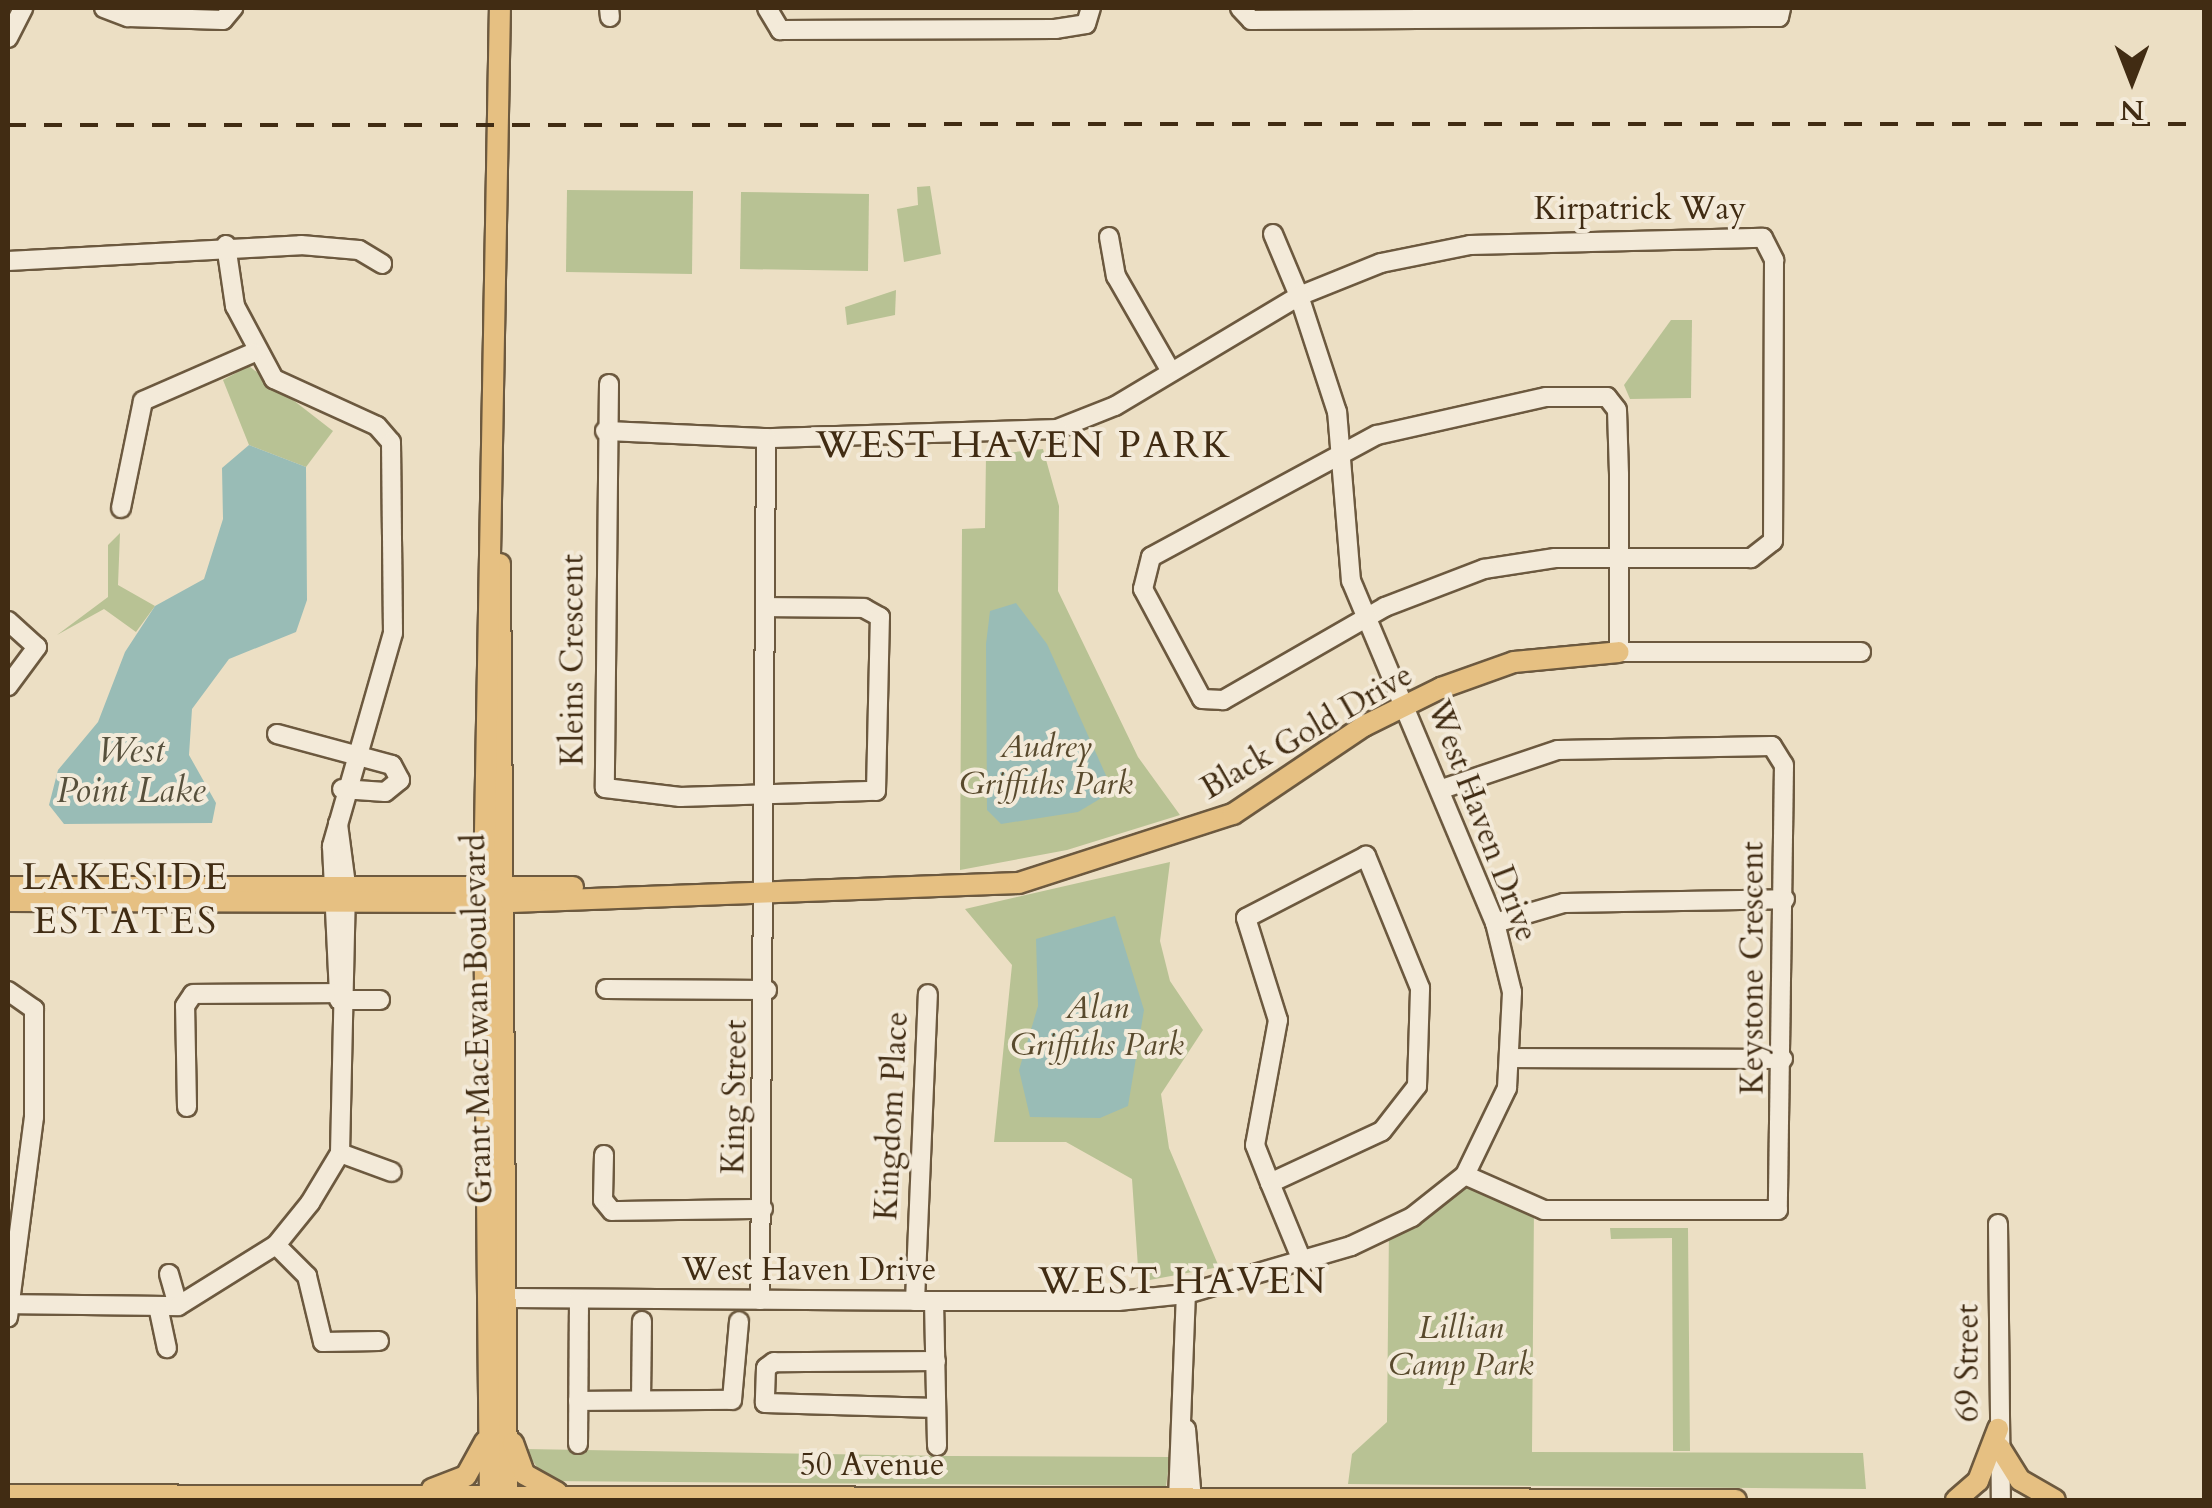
<!DOCTYPE html>
<style>
body{margin:0}
#map{position:relative;width:2212px;height:1508px;overflow:hidden;background:#ecdfc4;font-family:Cardo,serif}
div>[style]{position:absolute}
.green>*{inset:0;background:#b8c294}
.water>*{inset:0;background:#99bcb6}
.roads{filter:drop-shadow(2px 0 #6c593f) drop-shadow(-2px 0 #6c593f) drop-shadow(0 2px #6c593f) drop-shadow(0 -2px #6c593f)}
.minor>*{height:18px;margin:-9px;padding:0 9px;transform-origin:9px;border-radius:9px;background:#f3ead9}
.major>*{height:20px;margin:-10px;padding:0 10px;transform-origin:10px;border-radius:10px;background:#e6c082}
.rail>*{height:4px;margin-top:-2px;transform-origin:0;background:repeating-linear-gradient(90deg,#412c13 0 18px,transparent 0 36px)}
span{translate:-50% -50%;white-space:nowrap;text-align:center;line-height:1.15;-webkit-text-stroke:8px #f3ead9;paint-order:stroke}
.street-label{font-size:32px;color:#412c13}
.park-label{font-size:32px;color:#594a2d;font-style:italic}
.water-label{font-size:35px;color:#57503c;font-style:italic}
.quarter-label{font-size:38px;color:#412c13;letter-spacing:2.5px}
.frame{position:absolute;inset:0;border:10px solid #412c13;pointer-events:none}
.north{position:absolute;left:2082px;top:30px;width:100px;height:100px;-webkit-text-stroke:8px #f3ead9;paint-order:stroke;rotate:180deg;font-size:28px;font-weight:700;line-height:40px;text-align:center;color:#412c13}
.north::after{content:'';display:block;margin:auto;width:35px;height:45px;background:#412c13;clip-path:polygon(50% 0,100% 100%,50% 72%,0 100%)}
</style>
<div id="map">
<div class="green">
<i style="clip-path:polygon(930px 186px,941px 254px,904px 262px,897px 209px,918px 205px,917px 187px)"></i>
<i style="clip-path:polygon(567px 190px,693px 191px,692px 274px,566px 272px)"></i>
<i style="clip-path:polygon(741px 192px,869px 194px,868px 271px,740px 269px)"></i>
<i style="clip-path:polygon(896px 290px,895px 315px,847px 325px,845px 307px)"></i>
<i style="clip-path:polygon(1671px 320px,1692px 320px,1691px 398px,1630px 399px,1624px 385px)"></i>
<i style="clip-path:polygon(249px 366px,333px 431px,306px 467px,249px 445px,223px 380px)"></i>
<i style="clip-path:polygon(1043px 449px,1059px 506px,1058px 591px,1138px 757px,1180px 815px,1067px 850px,960px 870px,962px 529px,985px 528px,986px 455px)"></i>
<i style="clip-path:polygon(120px 533px,118px 585px,155px 606px,136px 632px,104px 609px,57px 635px,108px 597px,108px 545px)"></i>
<i style="clip-path:polygon(1170px 862px,1160px 941px,1170px 981px,1203px 1030px,1161px 1094px,1169px 1148px,1219px 1267px,1139px 1282px,1132px 1179px,1066px 1142px,994px 1142px,1012px 965px,965px 909px)"></i>
<i style="clip-path:polygon(1465px 1175px,1534px 1208px,1532px 1452px,1863px 1453px,1866px 1489px,1348px 1484px,1352px 1454px,1387px 1422px,1389px 1228px)"></i>
<i style="clip-path:polygon(1610px 1228px,1688px 1228px,1690px 1451px,1673px 1451px,1672px 1238px,1611px 1239px)"></i>
<i style="clip-path:polygon(524px 1449px,949px 1456px,1170px 1457px,1166px 1486px,547px 1481px)"></i>
</div>
<div class="water">
<i style="clip-path:polygon(249px 445px,306px 467px,307px 600px,296px 632px,229px 659px,192px 709px,189px 755px,216px 803px,212px 823px,64px 824px,49px 805px,58px 770px,98px 722px,125px 652px,155px 606px,204px 579px,223px 519px,222px 468px)"></i>
<i style="clip-path:polygon(1016px 603px,1047px 644px,1113px 791px,1078px 812px,1001px 824px,987px 810px,986px 644px,990px 611px)"></i>
<i style="clip-path:polygon(1115px 916px,1144px 1010px,1128px 1106px,1100px 1118px,1030px 1117px,1019px 1070px,1038px 1006px,1036px 939px)"></i>
</div>
<div class="roads">
<div class="minor">
<i style="left:104px;top:8px;width:26px;rotate:21deg"></i>
<i style="left:128px;top:17px;width:95px;rotate:1.8deg"></i>
<i style="left:223px;top:20px;width:16px;rotate:-50deg"></i>
<i style="left:609px;top:8px;width:9px;rotate:84deg"></i>
<i style="left:767px;top:8px;width:26px;rotate:59deg"></i>
<i style="left:780px;top:30px;width:275px;rotate:-0.2deg"></i>
<i style="left:1055px;top:29px;width:31px;rotate:-9deg"></i>
<i style="left:1086px;top:24px;width:17px;rotate:-73deg"></i>
<i style="left:1240px;top:8px;width:16px;rotate:47deg"></i>
<i style="left:1251px;top:20px;width:528px;rotate:-0.33deg"></i>
<i style="left:1779px;top:17px;width:9px;rotate:-77deg"></i>
<i style="left:8px;top:38px;width:34px;rotate:-63deg"></i>
<i style="left:1273px;top:234px;width:67px;rotate:67.2deg"></i>
<i style="left:1299px;top:296px;width:88px;rotate:-21.9deg"></i>
<i style="left:1381px;top:263px;width:91px;rotate:-11.4deg"></i>
<i style="left:1470px;top:245px;width:293px;rotate:-1.4deg"></i>
<i style="left:1763px;top:238px;width:25px;rotate:63deg"></i>
<i style="left:1774px;top:260px;width:281px;rotate:90.2deg"></i>
<i style="left:1773px;top:541px;width:28px;rotate:142deg"></i>
<i style="left:1751px;top:558px;width:196px;rotate:180deg"></i>
<i style="left:1555px;top:558px;width:72px;rotate:171.2deg"></i>
<i style="left:1484px;top:569px;width:106px;rotate:159deg"></i>
<i style="left:1385px;top:607px;width:187px;rotate:150.1deg"></i>
<i style="left:1223px;top:700px;width:21px;rotate:-177deg"></i>
<i style="left:1202px;top:699px;width:125px;rotate:-118.2deg"></i>
<i style="left:1143px;top:589px;width:33px;rotate:-76deg"></i>
<i style="left:1151px;top:557px;width:257px;rotate:-28.4deg"></i>
<i style="left:1377px;top:435px;width:173px;rotate:-12.7deg"></i>
<i style="left:1546px;top:397px;width:61px"></i>
<i style="left:1607px;top:397px;width:16px;rotate:52deg"></i>
<i style="left:1617px;top:410px;width:65px;rotate:88.2deg"></i>
<i style="left:1619px;top:475px;width:177px;rotate:90deg"></i>
<i style="left:1619px;top:652px;width:242px"></i>
<i style="left:1109px;top:237px;width:40px;rotate:80deg"></i>
<i style="left:1116px;top:276px;width:108px;rotate:60.1deg"></i>
<i style="left:226px;top:245px;width:62px;rotate:81.6deg"></i>
<i style="left:235px;top:306px;width:83px;rotate:61.9deg"></i>
<i style="left:274px;top:379px;width:113px;rotate:24.5deg"></i>
<i style="left:377px;top:426px;width:21px;rotate:49deg"></i>
<i style="left:391px;top:442px;width:191px;rotate:89.4deg"></i>
<i style="left:393px;top:633px;width:222px;rotate:106deg"></i>
<i style="left:332px;top:846px;width:147px;rotate:87.3deg"></i>
<i style="left:8px;top:261px;width:293px;rotate:-3.1deg"></i>
<i style="left:301px;top:245px;width:58px;rotate:4.9deg"></i>
<i style="left:359px;top:250px;width:27px;rotate:31deg"></i>
<i style="left:609px;top:384px;width:404px;rotate:90.6deg"></i>
<i style="left:605px;top:788px;width:76px;rotate:6.8deg"></i>
<i style="left:680px;top:797px;width:196px;rotate:-1.8deg"></i>
<i style="left:876px;top:791px;width:174px;rotate:-88.7deg"></i>
<i style="left:880px;top:617px;width:18px;rotate:-151deg"></i>
<i style="left:864px;top:608px;width:98px;rotate:-179.4deg"></i>
<i style="left:605px;top:431px;width:161px;rotate:2.5deg"></i>
<i style="left:121px;top:508px;width:109px;rotate:-78.4deg"></i>
<i style="left:143px;top:401px;width:120px;rotate:-23.6deg"></i>
<i style="left:8px;top:621px;width:39px;rotate:42deg"></i>
<i style="left:37px;top:647px;width:49px;rotate:126.6deg"></i>
<i style="left:277px;top:734px;width:119px;rotate:15.1deg"></i>
<i style="left:392px;top:765px;width:17px;rotate:62deg"></i>
<i style="left:400px;top:780px;width:19px;rotate:141deg"></i>
<i style="left:385px;top:792px;width:43px;rotate:-176deg"></i>
<i style="left:1442px;top:789px;width:122px;rotate:-18.6deg"></i>
<i style="left:1558px;top:750px;width:214px;rotate:-1.1deg"></i>
<i style="left:1772px;top:746px;width:22px;rotate:58deg"></i>
<i style="left:1784px;top:765px;width:445px;rotate:90.8deg"></i>
<i style="left:1778px;top:1210px;width:234px;rotate:180deg"></i>
<i style="left:1544px;top:1210px;width:86px;rotate:-156.1deg"></i>
<i style="left:1495px;top:923px;width:72px;rotate:-16.2deg"></i>
<i style="left:1564px;top:903px;width:221px;rotate:-1deg"></i>
<i style="left:606px;top:989px;width:161px;rotate:0.4deg"></i>
<i style="left:8px;top:991px;width:32px;rotate:35deg"></i>
<i style="left:34px;top:1009px;width:108px;rotate:90deg"></i>
<i style="left:34px;top:1117px;width:202px;rotate:97.4deg"></i>
<i style="left:339px;top:1000px;width:41px"></i>
<i style="left:1512px;top:1058px;width:271px;rotate:0.2deg"></i>
<i style="left:187px;top:1107px;width:101px;rotate:-91.1deg"></i>
<i style="left:185px;top:1006px;width:14px;rotate:-56deg"></i>
<i style="left:193px;top:994px;width:146px;rotate:-0.4deg"></i>
<i style="left:340px;top:1153px;width:55px;rotate:20.1deg"></i>
<i style="left:604px;top:1155px;width:45px;rotate:91.3deg"></i>
<i style="left:603px;top:1200px;width:14px;rotate:51deg"></i>
<i style="left:612px;top:1211px;width:151px;rotate:-0.8deg"></i>
<i style="left:1270px;top:1183px;width:123px;rotate:-24.9deg"></i>
<i style="left:1382px;top:1131px;width:57px;rotate:-52.1deg"></i>
<i style="left:1417px;top:1086px;width:98px;rotate:-88.2deg"></i>
<i style="left:1420px;top:988px;width:143px;rotate:-112.2deg"></i>
<i style="left:1366px;top:856px;width:135px;rotate:152.7deg"></i>
<i style="left:1246px;top:918px;width:107px;rotate:72.6deg"></i>
<i style="left:1278px;top:1020px;width:127px;rotate:100.4deg"></i>
<i style="left:1255px;top:1145px;width:41px;rotate:68.5deg"></i>
<i style="left:1270px;top:1183px;width:87px;rotate:67.6deg"></i>
<i style="left:1998px;top:1224px;width:276px;rotate:89.4deg"></i>
<i style="left:276px;top:1245px;width:44px;rotate:45deg"></i>
<i style="left:307px;top:1276px;width:68px;rotate:76.4deg"></i>
<i style="left:323px;top:1342px;width:56px;rotate:-1deg"></i>
<i style="left:169px;top:1274px;width:33px;rotate:74deg"></i>
<i style="left:511px;top:1298px;width:404px;rotate:0.4deg"></i>
<i style="left:915px;top:1301px;width:203px"></i>
<i style="left:1118px;top:1301px;width:68px;rotate:-5.9deg"></i>
<i style="left:1186px;top:1294px;width:172px;rotate:-16.2deg"></i>
<i style="left:1351px;top:1246px;width:68px;rotate:-25.4deg"></i>
<i style="left:1412px;top:1217px;width:68px;rotate:-38.4deg"></i>
<i style="left:1465px;top:1175px;width:97px;rotate:-64.2deg"></i>
<i style="left:1507px;top:1088px;width:96px;rotate:-87deg"></i>
<i style="left:1512px;top:992px;width:71px;rotate:-103.8deg"></i>
<i style="left:1495px;top:923px;width:371px;rotate:-112.8deg"></i>
<i style="left:1351px;top:581px;width:170px;rotate:-94.7deg"></i>
<i style="left:1337px;top:412px;width:122px;rotate:-108.1deg"></i>
<i style="left:1299px;top:296px;width:214px;rotate:149.1deg"></i>
<i style="left:1115px;top:406px;width:62px;rotate:158.4deg"></i>
<i style="left:1057px;top:429px;width:291px;rotate:178.2deg"></i>
<i style="left:766px;top:438px;width:862px;rotate:90.4deg"></i>
<i style="left:915px;top:1301px;width:307px;rotate:-87.6deg"></i>
<i style="left:934px;top:1301px;width:145px;rotate:88.8deg"></i>
<i style="left:8px;top:1304px;width:170px;rotate:0.7deg"></i>
<i style="left:178px;top:1306px;width:115px;rotate:-31.9deg"></i>
<i style="left:276px;top:1245px;width:54px;rotate:-51deg"></i>
<i style="left:310px;top:1203px;width:58px;rotate:-59deg"></i>
<i style="left:340px;top:1153px;width:268px;rotate:-88.7deg"></i>
<i style="left:346px;top:885px;width:62px;rotate:-97.5deg"></i>
<i style="left:159px;top:1311px;width:38px;rotate:78deg"></i>
<i style="left:936px;top:1361px;width:162px;rotate:179.6deg"></i>
<i style="left:774px;top:1362px;width:10px;rotate:143deg"></i>
<i style="left:766px;top:1368px;width:35px;rotate:92deg"></i>
<i style="left:765px;top:1403px;width:171px;rotate:1.7deg"></i>
<i style="left:641px;top:1400px;width:79px;rotate:-89.3deg"></i>
<i style="left:578px;top:1401px;width:154px;rotate:-0.4deg"></i>
<i style="left:732px;top:1400px;width:79px;rotate:-84.9deg"></i>
<i style="left:1186px;top:1429px;width:71px;rotate:85.2deg"></i>
<i style="left:578px;top:1444px;width:145px;rotate:-89.6deg"></i>
<i style="left:1178px;top:1500px;width:206px;rotate:-87.8deg"></i>
</div>
<div class="major">
<i style="left:500px;top:564px;width:936px;rotate:89.57deg"></i>
<i style="left:8px;top:887px;width:565px"></i>
<i style="left:8px;top:901px;width:503px;rotate:0.11deg"></i>
<i style="left:511px;top:902px;width:508px;rotate:-2.14deg"></i>
<i style="left:1019px;top:883px;width:225px;rotate:-17.9deg"></i>
<i style="left:1233px;top:814px;width:158px;rotate:-33.9deg"></i>
<i style="left:1364px;top:726px;width:86px;rotate:-26.3deg"></i>
<i style="left:1441px;top:688px;width:77px;rotate:-19.6deg"></i>
<i style="left:1514px;top:662px;width:105px;rotate:-5.4deg"></i>
<i style="left:513px;top:1443px;width:33px;rotate:70deg"></i>
<i style="left:524px;top:1474px;width:38px;rotate:29deg"></i>
<i style="left:2000px;top:1448px;width:38px;rotate:58deg"></i>
<i style="left:2020px;top:1480px;width:40px;rotate:29.7deg"></i>
<i style="left:432px;top:1489px;width:36px;rotate:-21deg"></i>
<i style="left:466px;top:1476px;width:39px;rotate:-61deg"></i>
<i style="left:8px;top:1495px;width:1728px;rotate:0.17deg"></i>
<i style="left:490px;top:1500px;width:614px;rotate:-90.56deg"></i>
<i style="left:484px;top:886px;width:878px;rotate:-88.96deg"></i>
<i style="left:1956px;top:1500px;width:29px;rotate:-41deg"></i>
<i style="left:1978px;top:1481px;width:56px;rotate:-69deg"></i>
</div>
</div>
<div class="rail">
<i style="left:8px;top:125px;width:2196px;rotate:-0.03deg"></i>
</div>
<div class="street-label">
<span style="left:1640px;top:209px">Kirpatrick Way</span>
<span style="left:573px;top:660px;rotate:-90deg">Kleins Crescent</span>
<span style="left:1307px;top:732px;rotate:-30deg">Black Gold Drive</span>
<span style="left:1482px;top:821px;rotate:69deg">West Haven Drive</span>
<span style="left:1753px;top:968px;rotate:-90deg">Keystone Crescent</span>
<span style="left:478px;top:1019px;rotate:-91deg">Grant MacEwan Boulevard</span>
<span style="left:735px;top:1097px;rotate:-89deg">King Street</span>
<span style="left:892px;top:1116px;rotate:-87deg">Kingdom Place</span>
<span style="left:809px;top:1270px">West Haven Drive</span>
<span style="left:1968px;top:1363px;rotate:-90deg">69 Street</span>
<span style="left:872px;top:1465px">50 Avenue</span>
</div>
<div class="park-label">
<span style="left:1046px;top:766px">Audrey<br>Griffiths Park</span>
<span style="left:1097px;top:1027px">Alan<br>Griffiths Park</span>
<span style="left:1461px;top:1347px">Lillian<br>Camp Park</span>
</div>
<div class="water-label">
<span style="left:131px;top:771px">West<br>Point Lake</span>
</div>
<div class="quarter-label">
<span style="left:1024px;top:446px">WEST HAVEN PARK</span>
<span style="left:126px;top:900px">LAKESIDE<br>ESTATES</span>
<span style="left:1183px;top:1282px">WEST HAVEN</span>
</div>
<div class="frame"></div>
<div class="north">N</div>
</div>
